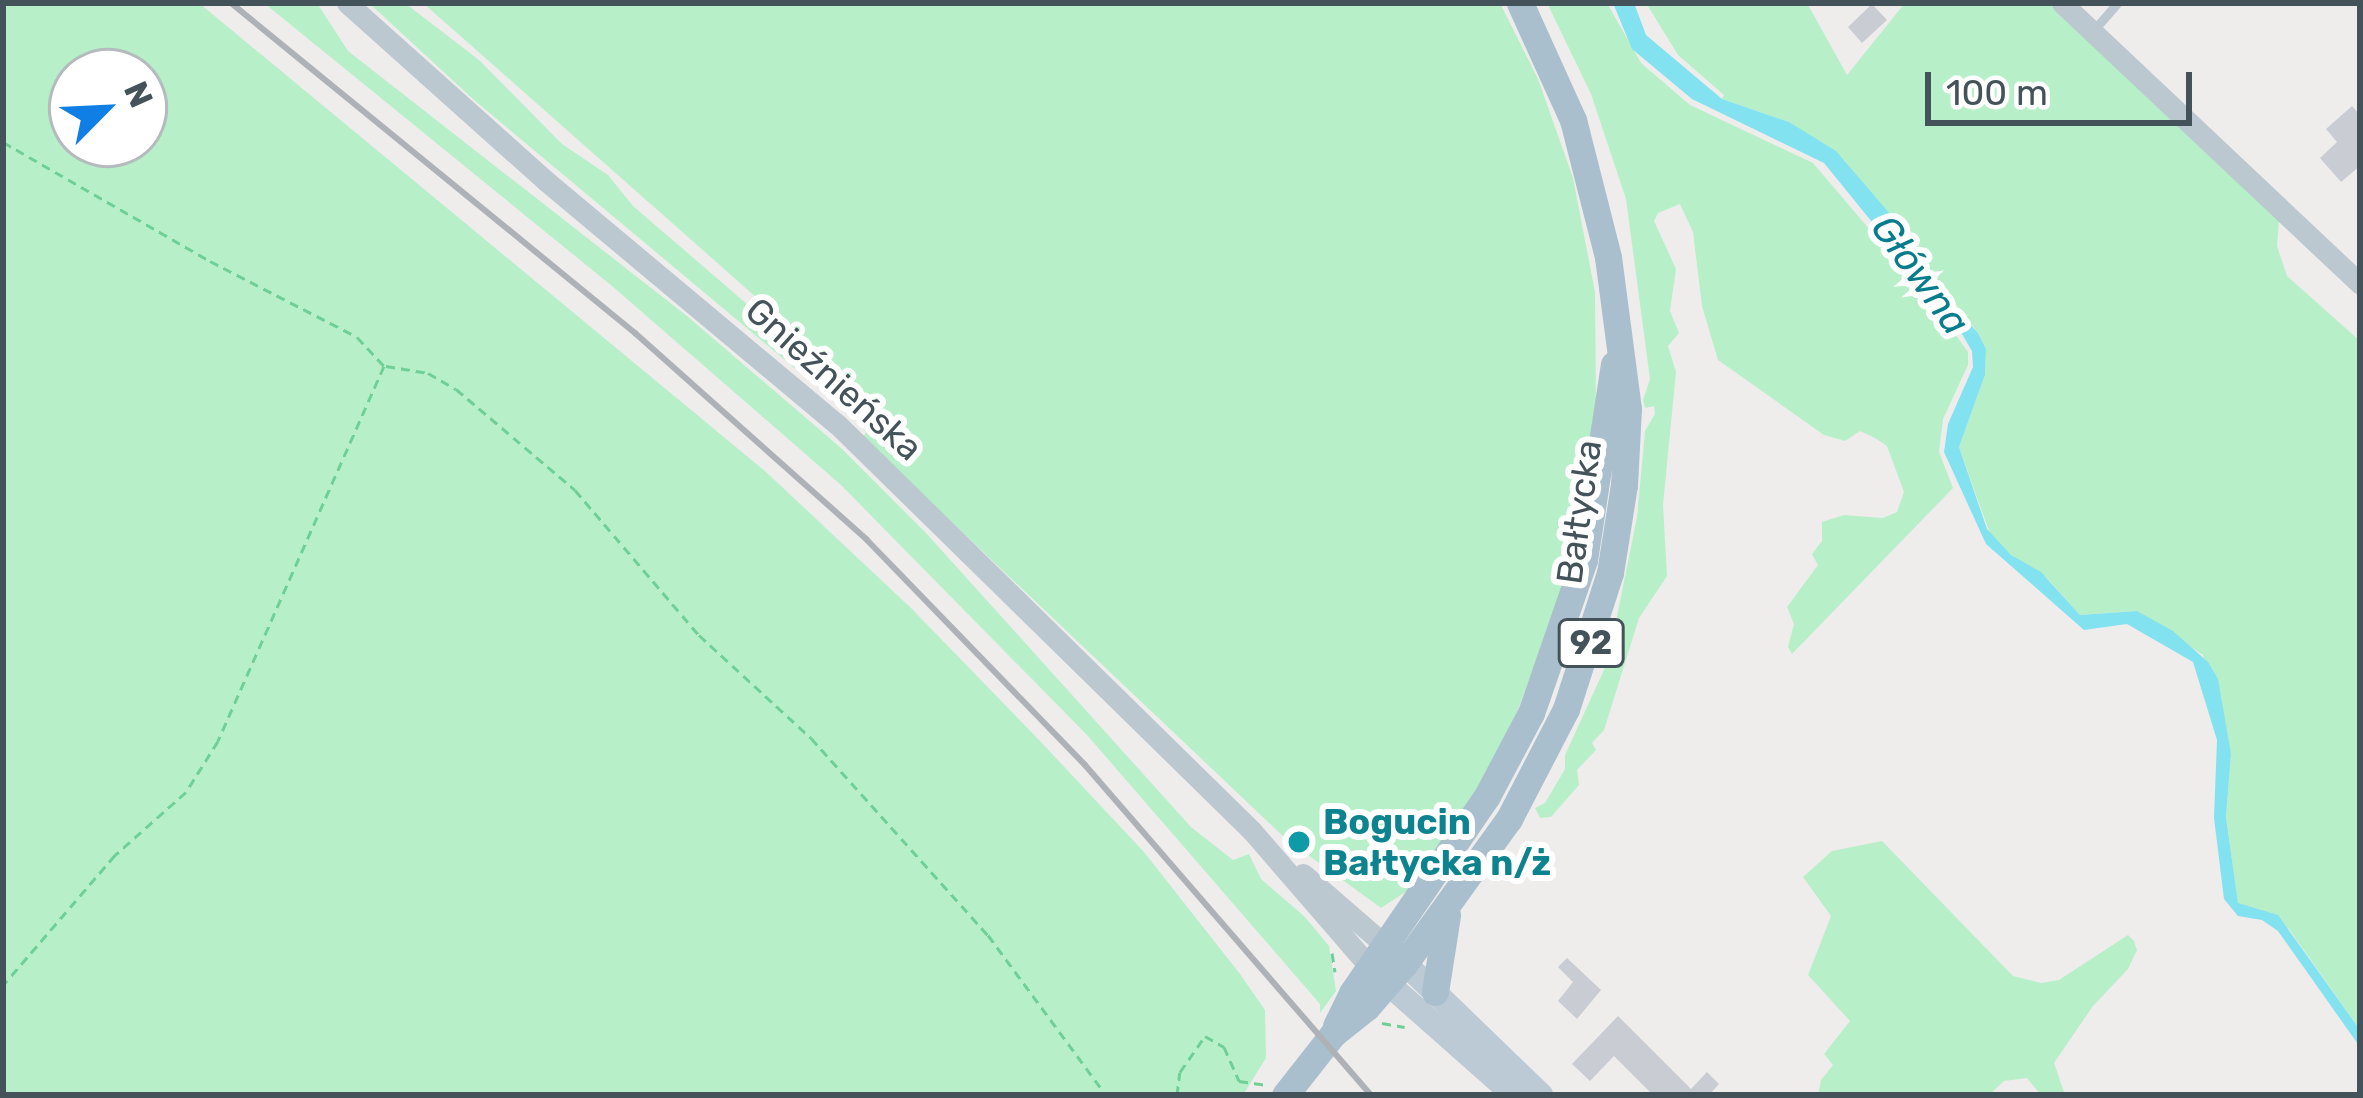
<!DOCTYPE html>
<meta charset="utf-8">
<style>
body{margin:0}
#map{position:relative;width:2363px;height:1098px;overflow:hidden;background:#efecec;font-family:Rubik,sans-serif}
div>[style]{position:absolute}
.green>*{inset:0;background:#b7f0c8}
.water>*{inset:0;background:#82e2f0}
.building>*{inset:0;background:#c9ccd2}
.path>*{height:3px;margin-top:-1.5px;transform-origin:0;background:repeating-linear-gradient(90deg,#6ed097 0 9px,transparent 0 15px)}
.service>*{height:9px;margin:-4.5px;padding:0 4.5px;transform-origin:4.5px;border-radius:4.5px;background:#bcc8d0}
.tertiary>*{height:21px;margin:-10.5px;padding:0 10.5px;transform-origin:10.5px;border-radius:10.5px;background:#bcc8d0}
.secondary>*{height:24px;margin:-12px;padding:0 12px;transform-origin:12px;border-radius:12px;background:#bbcad4}
.primary>*{height:27px;margin:-13.5px;padding:0 13.5px;transform-origin:13.5px;border-radius:13.5px;background:#aabfcd}
.rail>*{height:6px;margin:-3px;padding:0 3px;transform-origin:3px;border-radius:3px;background:#aeb2b7}
.dots>*{width:33px;height:33px;translate:-50% -50%;box-sizing:border-box;border:6px solid #fff;border-radius:50%}
span{translate:-50% -50%;white-space:nowrap;text-align:center;line-height:1.15;-webkit-text-stroke:12px #fff;paint-order:stroke}
.shield-label span{padding:3px 9px;background:#fff;border:3px solid;border-radius:9px;-webkit-text-stroke-width:0}
.shield-label{font-size:33px;color:#44525a;font-weight:700}
.street-label{font-size:36px;color:#44525a}
.culture-label{font-size:36px;color:#0d838f;font-weight:700}
.left{translate:0 -50%;text-align:left}
.water-label{font-size:39px;color:#077c8d;font-style:italic}
.frame{position:absolute;inset:0;border:6px solid #44525a;pointer-events:none}
.north{position:absolute;left:48px;top:48px;width:120px;height:120px;box-sizing:border-box;background:#fff;border:3px solid #b4babd;border-radius:50%;rotate:66deg;font-size:33px;font-weight:700;line-height:48px;text-align:center;color:#44525a}
.north::after{content:'';display:block;margin:auto;width:42px;height:54px;background:#107fe5;clip-path:polygon(50% 0,100% 100%,50% 72%,0 100%)}
.scale{position:absolute;left:1925px;top:72px;width:267px;height:54px;box-sizing:border-box;border:6px solid #44525a;border-top:0;padding-left:15px;font-size:36px;line-height:42px;white-space:nowrap;color:#44525a;-webkit-text-stroke:9px #fff;paint-order:stroke}
</style>
<div id="map">
<div class="green">
<i style="clip-path:polygon(evenodd,3px 3px,199px 3px,765px 471px,911px 608px,1039px 740px,1144px 852px,1240px 974px,1265px 1010px,1266px 1058px,1243px 1095px,3px 1095px,3px 3px,72px 72px,144px 72px,144px 144px,72px 144px,72px 72px)"></i>
<i style="clip-path:polygon(264px 3px,317px 3px,348px 51px,687px 316px,841px 448px,926px 533px,1191px 827px,1233px 860px,1249px 854px,1261px 879px,1305px 917px,1329px 946px,1336px 991px,1320px 1013px,1320px 1004px,1087px 735px,841px 485px,612px 286px)"></i>
<i style="clip-path:polygon(369px 3px,405px 3px,479px 60px,562px 144px,608px 175px,633px 206px,819px 366px,825px 358px,423px 3px,1500px 3px,1538px 79px,1573px 178px,1595px 292px,1596px 412px,1568px 577px,1504px 746px,1413px 887px,1381px 908px,1285px 838px,863px 438px,866px 432px,830px 390px,839px 386px,866px 410px,852px 392px,818px 373px,803px 375px,474px 100px)"></i>
<i style="clip-path:polygon(1547px 3px,1607px 3px,1641px 63px,1690px 105px,1813px 163px,1934px 305px,1968px 352px,1968px 365px,1943px 419px,1939px 452px,1953px 488px,1792px 654px,1788px 647px,1794px 624px,1787px 607px,1818px 565px,1812px 554px,1822px 541px,1822px 522px,1844px 515px,1883px 518px,1897px 512px,1904px 492px,1887px 446px,1875px 438px,1860px 431px,1845px 441px,1824px 435px,1718px 360px,1702px 306px,1693px 232px,1680px 204px,1658px 213px,1654px 221px,1676px 269px,1670px 311px,1679px 333px,1668px 346px,1676px 372px,1663px 505px,1667px 576px,1639px 618px,1604px 730px,1592px 743px,1596px 750px,1577px 770px,1579px 785px,1551px 817px,1540px 818px,1535px 808px,1545px 803px,1565px 769px,1565px 755px,1608px 661px,1637px 517px,1645px 431px,1655px 414px,1654px 406px,1645px 408px,1643px 400px,1650px 379px,1626px 199px,1591px 94px)"></i>
<i style="clip-path:polygon(1646px 3px,1807px 3px,1847px 75px,1905px 3px,2049px 3px,2279px 221px,2277px 246px,2287px 276px,2360px 341px,2360px 1030px,2289px 929px,2261px 910px,2238px 904px,2226px 817px,2231px 754px,2203px 655px,2137px 611px,2080px 615px,2048px 579px,2011px 555px,1990px 534px,1959px 447px,1985px 375px,1986px 349px,1978px 333px,1844px 160px,1789px 122px,1722px 99px,1724px 95px,1678px 55px)"></i>
<i style="clip-path:polygon(1882px 841px,2013px 976px,2041px 983px,2059px 980px,2128px 935px,2134px 941px,2137px 950px,2128px 969px,2093px 1006px,2054px 1063px,2065px 1095px,2041px 1095px,2027px 1078px,2004px 1081px,1989px 1095px,1818px 1095px,1821px 1080px,1833px 1065px,1824px 1054px,1850px 1021px,1808px 975px,1831px 916px,1803px 877px,1832px 851px)"></i>
</div>
<div class="water">
<i style="clip-path:polygon(1613px 3px,1634px 3px,1646px 35px,1722px 99px,1789px 122px,1836px 151px,1903px 229px,1947px 299px,1978px 333px,1986px 349px,1985px 375px,1959px 447px,1987px 529px,2011px 555px,2041px 572px,2080px 615px,2137px 611px,2173px 631px,2208px 662px,2218px 679px,2231px 754px,2226px 817px,2238px 903px,2278px 915px,2360px 1030px,2360px 1047px,2278px 931px,2262px 920px,2238px 916px,2224px 899px,2214px 818px,2217px 740px,2193px 662px,2127px 624px,2084px 630px,1986px 544px,1944px 452px,1948px 424px,1973px 367px,1972px 351px,1959px 329px,1824px 163px,1692px 99px,1632px 49px)"></i>
</div>
<div class="building">
<i style="clip-path:polygon(1872px 4px,1887px 20px,1862px 43px,1848px 27px)"></i>
<i style="clip-path:polygon(2352px 106px,2360px 115px,2360px 166px,2341px 182px,2320px 158px,2337px 142px,2326px 129px)"></i>
<i style="clip-path:polygon(1567px 958px,1601px 990px,1577px 1019px,1558px 1001px,1573px 982px,1558px 967px)"></i>
<i style="clip-path:polygon(1618px 1016px,1691px 1089px,1707px 1072px,1719px 1084px,1709px 1095px,1653px 1095px,1614px 1056px,1590px 1081px,1572px 1064px)"></i>
</div>
<div class="path">
<i style="left:3px;top:142px;width:239px;rotate:29.9deg"></i>
<i style="left:210px;top:261px;width:165px;rotate:27.3deg"></i>
<i style="left:357px;top:337px;width:40px;rotate:47deg"></i>
<i style="left:384px;top:366px;width:410px;rotate:113.9deg"></i>
<i style="left:218px;top:741px;width:60px;rotate:122.1deg"></i>
<i style="left:186px;top:792px;width:95px;rotate:138.4deg"></i>
<i style="left:115px;top:855px;width:172px;rotate:130.7deg"></i>
<i style="left:386px;top:366px;width:43px;rotate:9.5deg"></i>
<i style="left:428px;top:373px;width:32px;rotate:30deg"></i>
<i style="left:456px;top:389px;width:156px;rotate:40.3deg"></i>
<i style="left:575px;top:490px;width:191px;rotate:49.5deg"></i>
<i style="left:699px;top:635px;width:152px;rotate:42.6deg"></i>
<i style="left:811px;top:738px;width:265px;rotate:48.1deg"></i>
<i style="left:988px;top:935px;width:199px;rotate:53.6deg"></i>
<i style="left:1332px;top:953px;width:19px;rotate:81deg"></i>
<i style="left:1382px;top:1023px;width:23px;rotate:10deg"></i>
<i style="left:1177px;top:1095px;width:23px;rotate:-83deg"></i>
<i style="left:1180px;top:1072px;width:44px;rotate:-55.2deg"></i>
<i style="left:1205px;top:1036px;width:22px;rotate:30deg"></i>
<i style="left:1224px;top:1047px;width:37px;rotate:66deg"></i>
<i style="left:1239px;top:1081px;width:28px;rotate:8deg"></i>
</div>
<div class="service">
<i style="left:2093px;top:31px;width:37px;rotate:-49deg"></i>
</div>
<div class="tertiary">
<i style="left:347px;top:3px;width:267px;rotate:41.8deg"></i>
<i style="left:546px;top:181px;width:379px;rotate:39.9deg"></i>
<i style="left:837px;top:424px;width:581px;rotate:44.44deg"></i>
<i style="left:1252px;top:831px;width:180px;rotate:49.1deg"></i>
<i style="left:2062px;top:3px;width:410px;rotate:43.3deg"></i>
<i style="left:1303px;top:874px;width:108px;rotate:40.9deg"></i>
</div>
<div class="secondary">
<i style="left:1391px;top:950px;width:209px;rotate:44deg"></i>
<i style="left:1376px;top:973px;width:184px;rotate:41.5deg"></i>
</div>
<div class="primary">
<i style="left:1435px;top:992px;width:78px;rotate:-81.1deg"></i>
<i style="left:1336px;top:1026px;width:37px;rotate:-64deg"></i>
<i style="left:1352px;top:993px;width:239px;rotate:-55.6deg"></i>
<i style="left:1487px;top:796px;width:94px;rotate:-62.1deg"></i>
<i style="left:1531px;top:713px;width:162px;rotate:-70.9deg"></i>
<i style="left:1584px;top:560px;width:198px;rotate:-81.3deg"></i>
<i style="left:1285px;top:1095px;width:78px;rotate:-51.8deg"></i>
<i style="left:1333px;top:1034px;width:43px;rotate:-38.5deg"></i>
<i style="left:1367px;top:1007px;width:58px;rotate:-49.2deg"></i>
<i style="left:1405px;top:963px;width:178px;rotate:-54.2deg"></i>
<i style="left:1509px;top:819px;width:124px;rotate:-62.6deg"></i>
<i style="left:1566px;top:709px;width:143px;rotate:-72.1deg"></i>
<i style="left:1610px;top:573px;width:89px;rotate:-81deg"></i>
<i style="left:1624px;top:485px;width:76px;rotate:-87deg"></i>
<i style="left:1628px;top:409px;width:153px;rotate:-97.5deg"></i>
<i style="left:1608px;top:257px;width:141px;rotate:-104.3deg"></i>
<i style="left:1573px;top:120px;width:128px;rotate:-114.4deg"></i>
</div>
<div class="rail">
<i style="left:231px;top:3px;width:522px;rotate:39.24deg"></i>
<i style="left:635px;top:333px;width:310px;rotate:41.7deg"></i>
<i style="left:866px;top:539px;width:315px;rotate:45.9deg"></i>
<i style="left:1085px;top:765px;width:437px;rotate:49.1deg"></i>
</div>
<div class="dots">
<i style="left:1299px;top:842px;background:#0f9aa8"></i>
</div>
<div class="shield-label">
<span style="left:1591px;top:643px">92</span>
</div>
<div class="street-label">
<span style="left:834px;top:379px;rotate:42deg">Gnieźnieńska</span>
<span style="left:1579px;top:512px;rotate:-82deg">Bałtycka</span>
</div>
<div class="culture-label">
<span class="left" style="left:1323px;top:842px">Bogucin<br>Bałtycka n/ż</span>
</div>
<div class="water-label">
<span style="left:1920px;top:275px;rotate:54deg">Główna</span>
</div>
<div class="frame"></div>
<div class="north">N</div>
<div class="scale">100 m</div>
</div>
